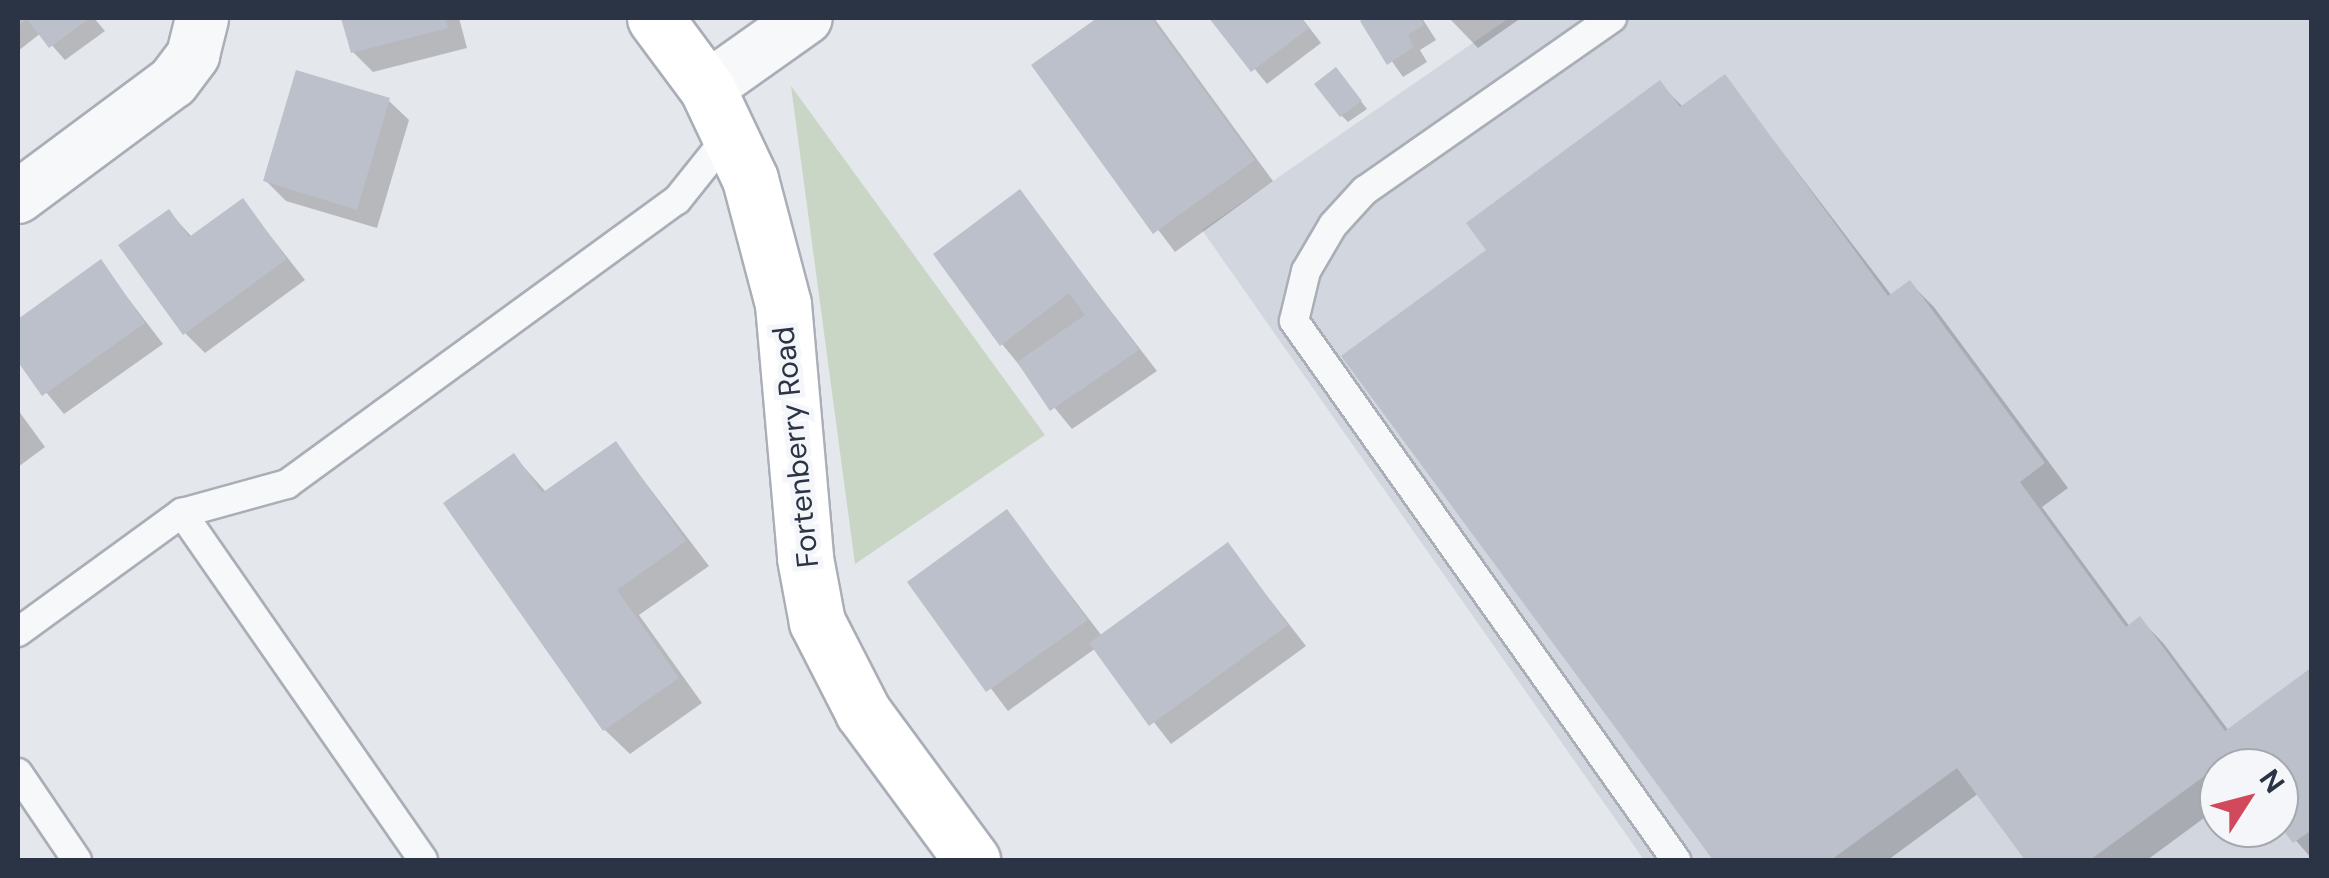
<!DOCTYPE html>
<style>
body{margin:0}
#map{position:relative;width:2329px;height:878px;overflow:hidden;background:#e4e7ec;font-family:"DM Sans",sans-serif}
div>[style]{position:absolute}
.built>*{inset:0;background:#d2d6de}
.green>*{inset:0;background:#c9d6c5}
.shadow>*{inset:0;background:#0003}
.building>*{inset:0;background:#bbc0ca}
.roads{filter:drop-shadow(2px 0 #a9aeb7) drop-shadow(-2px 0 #a9aeb7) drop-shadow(0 2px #a9aeb7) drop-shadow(0 -2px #a9aeb7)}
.lane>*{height:28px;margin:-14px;padding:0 14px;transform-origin:14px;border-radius:14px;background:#f7f8fa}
.street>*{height:52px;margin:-26px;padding:0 26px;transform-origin:26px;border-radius:26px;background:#f7f8fa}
.secondary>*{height:55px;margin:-27.5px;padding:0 27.5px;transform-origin:27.5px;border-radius:27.5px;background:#fff}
span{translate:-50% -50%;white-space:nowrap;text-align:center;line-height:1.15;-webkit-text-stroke:10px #f4f6f9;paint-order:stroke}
.street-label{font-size:30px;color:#2b3445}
.frame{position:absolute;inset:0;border:20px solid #2b3445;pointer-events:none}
.north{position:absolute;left:2199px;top:748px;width:100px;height:100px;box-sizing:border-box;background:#f4f6f9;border:2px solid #a4a8b1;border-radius:50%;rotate:54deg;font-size:28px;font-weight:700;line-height:40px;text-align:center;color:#2b3445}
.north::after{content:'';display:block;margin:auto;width:35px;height:45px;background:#d1495b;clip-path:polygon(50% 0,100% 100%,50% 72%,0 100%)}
</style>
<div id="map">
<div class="built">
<i style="clip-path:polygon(evenodd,1509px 18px,2311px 18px,2311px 860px,1644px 860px,1202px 230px,1509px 18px,2219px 768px,2279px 768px,2279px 828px,2219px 828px,2219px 768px)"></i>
</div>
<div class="green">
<i style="clip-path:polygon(791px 86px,1045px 435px,855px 564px)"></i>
</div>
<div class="shadow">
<i style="clip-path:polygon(18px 18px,94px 18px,105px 31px,65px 60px,41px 33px,18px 51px)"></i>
<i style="clip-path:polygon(344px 18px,459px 18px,467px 48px,373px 72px,353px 52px)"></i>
<i style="clip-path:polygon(1101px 18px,1154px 18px,1273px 181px,1175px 252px,1034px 66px)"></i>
<i style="clip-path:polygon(1213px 18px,1302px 18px,1321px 43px,1267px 84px)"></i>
<i style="clip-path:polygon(1371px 18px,1422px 18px,1436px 40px,1420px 50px,1427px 62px,1403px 77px,1364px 22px)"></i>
<i style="clip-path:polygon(1449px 18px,1521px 18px,1478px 48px)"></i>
<i style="clip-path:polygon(1342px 77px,1367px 109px,1348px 122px,1342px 116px)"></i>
<i style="clip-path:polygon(1725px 77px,1892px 296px,1910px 283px,1934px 307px,2068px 488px,2042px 507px,2130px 627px,2140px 619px,2164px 644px,2229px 731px,2312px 670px,2312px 859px,2279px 821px,2279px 768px,2219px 768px,2219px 807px,2147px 860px,2028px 860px,1979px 793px,1888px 860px,1717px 860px,1345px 357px,1490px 250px,1659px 83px,1684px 108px)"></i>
<i style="clip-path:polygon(388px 100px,409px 120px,377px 228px,286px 201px,266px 181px)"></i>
<i style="clip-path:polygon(1019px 192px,1157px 371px,1072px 429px,1002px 344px)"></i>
<i style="clip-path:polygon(243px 201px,305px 280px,205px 353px,185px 333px,169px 212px,193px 238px)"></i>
<i style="clip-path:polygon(101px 263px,163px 344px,64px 414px,18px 358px,18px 322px)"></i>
<i style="clip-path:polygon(18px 410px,45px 447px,18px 467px)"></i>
<i style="clip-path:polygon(616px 444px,709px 566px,639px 615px,702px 703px,630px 754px,605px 730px,446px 504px,514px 456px,547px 493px)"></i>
<i style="clip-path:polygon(1007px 512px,1102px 636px,1228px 546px,1306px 646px,1171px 744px,1096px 648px,1008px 711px,910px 582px)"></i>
</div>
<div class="building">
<i style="clip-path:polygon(18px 18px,90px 18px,49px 48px,27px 19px,18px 26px)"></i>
<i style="clip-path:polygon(341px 18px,445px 18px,448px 28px,351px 53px)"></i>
<i style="clip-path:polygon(1097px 18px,1151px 18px,1255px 160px,1153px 234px,1031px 65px)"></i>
<i style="clip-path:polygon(1209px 18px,1301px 18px,1309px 28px,1251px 72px)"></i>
<i style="clip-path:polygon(1366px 18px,1419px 18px,1424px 25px,1408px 35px,1414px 47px,1387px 65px,1360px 21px)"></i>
<i style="clip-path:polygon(1336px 67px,1362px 101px,1340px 117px,1314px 84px)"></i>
<i style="clip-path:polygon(296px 70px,390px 98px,357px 210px,263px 181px)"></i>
<i style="clip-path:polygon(1725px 74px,1888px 296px,1910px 280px,2045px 463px,2020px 482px,2126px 627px,2140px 616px,2225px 731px,2312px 667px,2312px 830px,2293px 843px,2279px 825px,2279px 768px,2236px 768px,2229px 758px,2090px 860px,2025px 860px,1957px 768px,1831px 860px,1713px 860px,1341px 356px,1486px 250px,1466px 223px,1660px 80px,1680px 107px)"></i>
<i style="clip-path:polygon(1020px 189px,1139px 350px,1050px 411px,1017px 362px,1085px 315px,1069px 293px,1000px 346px,933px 254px)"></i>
<i style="clip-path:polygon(243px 198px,287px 259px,183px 335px,118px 245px,169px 209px,189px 237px)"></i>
<i style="clip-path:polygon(101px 259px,145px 323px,42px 396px,18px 362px,18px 319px)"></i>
<i style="clip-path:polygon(616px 441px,686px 541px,617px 590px,679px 678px,603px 731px,443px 503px,514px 453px,542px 493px)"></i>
<i style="clip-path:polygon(1007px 509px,1088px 620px,986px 692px,907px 582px)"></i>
<i style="clip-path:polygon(1228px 542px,1288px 625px,1149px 726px,1089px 643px)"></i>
</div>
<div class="roads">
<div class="lane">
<i style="left:1612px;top:18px;width:301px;rotate:145.1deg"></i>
<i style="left:1365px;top:190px;width:47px;rotate:132.4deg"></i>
<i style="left:1333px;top:225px;width:53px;rotate:120.4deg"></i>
<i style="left:1306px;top:271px;width:51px;rotate:103.5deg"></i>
<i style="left:1294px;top:321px;width:661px;rotate:54.67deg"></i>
<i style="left:182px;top:513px;width:422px;rotate:55.2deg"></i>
<i style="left:18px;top:632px;width:203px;rotate:-36deg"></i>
<i style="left:182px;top:513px;width:109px;rotate:-15.4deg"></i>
<i style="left:287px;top:484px;width:482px;rotate:-36.1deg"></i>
<i style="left:677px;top:200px;width:83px;rotate:-51.3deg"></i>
<i style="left:18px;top:773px;width:105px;rotate:55.9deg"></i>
</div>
<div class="street">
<i style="left:707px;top:88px;width:121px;rotate:-35.3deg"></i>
<i style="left:18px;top:197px;width:193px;rotate:-36.6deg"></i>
<i style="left:173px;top:82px;width:34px;rotate:-53deg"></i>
<i style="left:193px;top:55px;width:38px;rotate:-76deg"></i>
</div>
<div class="secondary">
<i style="left:655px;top:18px;width:87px;rotate:53.4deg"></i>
<i style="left:707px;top:88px;width:101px;rotate:64.7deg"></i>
<i style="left:750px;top:179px;width:129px;rotate:75.2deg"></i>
<i style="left:783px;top:304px;width:255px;rotate:85deg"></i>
<i style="left:805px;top:558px;width:65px;rotate:79.4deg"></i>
<i style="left:817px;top:622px;width:101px;rotate:62.9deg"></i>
<i style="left:863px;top:712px;width:184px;rotate:53.6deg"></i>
</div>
</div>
<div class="street-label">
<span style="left:796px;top:447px;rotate:-96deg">Fortenberry Road</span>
</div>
<div class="frame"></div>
<div class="north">N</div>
</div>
